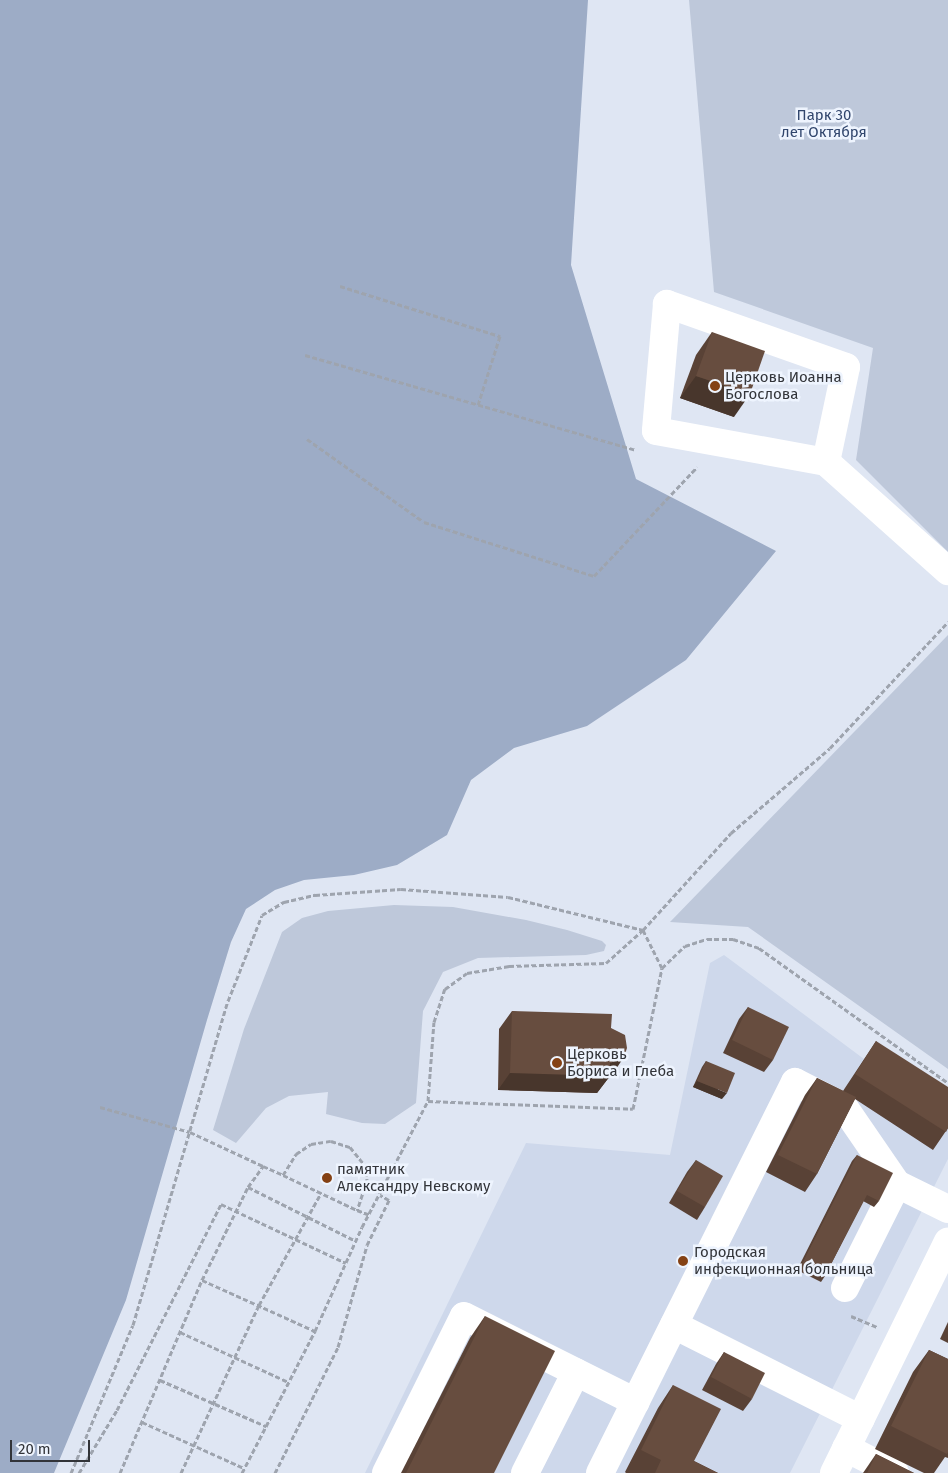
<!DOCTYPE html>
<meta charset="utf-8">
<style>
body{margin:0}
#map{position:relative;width:948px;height:1473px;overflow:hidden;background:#dfe6f3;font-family:"Fira Sans",sans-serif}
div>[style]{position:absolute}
.built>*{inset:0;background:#ced8eb}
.green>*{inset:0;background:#bec8da}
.water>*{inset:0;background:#9dacc6}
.path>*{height:3px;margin-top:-1.5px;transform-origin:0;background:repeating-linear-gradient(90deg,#9ea4ae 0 5px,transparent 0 7.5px)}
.minor>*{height:28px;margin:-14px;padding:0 14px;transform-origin:14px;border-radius:14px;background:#fff}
.wall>*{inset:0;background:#594236}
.shaded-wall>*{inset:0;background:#48362c}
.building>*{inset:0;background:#674d3f}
.dots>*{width:14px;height:14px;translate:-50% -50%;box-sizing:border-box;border:2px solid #eef4fe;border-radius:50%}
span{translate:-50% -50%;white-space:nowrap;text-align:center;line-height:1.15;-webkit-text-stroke:5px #eef4fe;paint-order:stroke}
.park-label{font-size:15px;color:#31466d}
.poi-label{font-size:15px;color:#323439}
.left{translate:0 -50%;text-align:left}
.scale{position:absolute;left:10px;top:1440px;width:80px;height:22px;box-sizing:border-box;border:2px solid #323439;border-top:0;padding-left:6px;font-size:15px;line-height:18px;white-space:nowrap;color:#323439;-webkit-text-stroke:4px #eef4fe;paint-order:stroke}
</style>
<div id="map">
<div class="built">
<i style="clip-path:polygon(724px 955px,864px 1059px,948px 1113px,948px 1159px,790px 1473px,365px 1473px,526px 1143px,670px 1155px,710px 963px)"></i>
</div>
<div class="green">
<i style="clip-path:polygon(689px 0,948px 0,948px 552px,856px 460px,873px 348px,714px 292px)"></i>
<i style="clip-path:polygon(948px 635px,948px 1069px,748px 927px,670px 922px)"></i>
<i style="clip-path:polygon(394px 905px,453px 907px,526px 920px,567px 930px,602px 941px,606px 945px,604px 951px,586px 955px,478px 958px,443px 972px,423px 1011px,416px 1103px,385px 1124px,362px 1123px,326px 1114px,328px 1092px,289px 1096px,266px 1108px,236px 1143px,213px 1130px,244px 1029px,282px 932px,302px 918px,328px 911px)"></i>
</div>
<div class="water">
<i style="clip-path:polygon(0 0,588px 0,571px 265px,636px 479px,776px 551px,686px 660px,587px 726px,514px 748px,471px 780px,447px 835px,397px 865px,354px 875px,304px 880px,275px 890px,246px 909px,231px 942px,207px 1020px,126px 1300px,54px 1473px,0 1473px)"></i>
</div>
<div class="path">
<i style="left:340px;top:286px;width:168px;rotate:17.4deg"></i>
<i style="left:500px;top:336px;width:72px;rotate:107.7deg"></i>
<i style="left:305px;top:355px;width:344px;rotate:16deg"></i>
<i style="left:307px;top:439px;width:143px;rotate:35.4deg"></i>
<i style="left:424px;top:522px;width:178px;rotate:17.6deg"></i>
<i style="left:594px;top:576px;width:150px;rotate:-46.6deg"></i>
<i style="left:428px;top:1101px;width:205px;rotate:2.2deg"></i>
<i style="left:633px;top:1109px;width:144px;rotate:-78.4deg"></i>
<i style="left:662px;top:968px;width:32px;rotate:-44deg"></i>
<i style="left:685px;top:946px;width:23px;rotate:-18deg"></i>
<i style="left:707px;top:939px;width:26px"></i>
<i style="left:733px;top:939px;width:28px;rotate:19deg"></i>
<i style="left:759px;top:948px;width:232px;rotate:35.5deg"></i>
<i style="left:100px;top:1107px;width:93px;rotate:15.5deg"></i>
<i style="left:190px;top:1132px;width:81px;rotate:25deg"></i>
<i style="left:283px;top:1175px;width:82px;rotate:25.3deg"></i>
<i style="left:248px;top:1187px;width:121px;rotate:26.6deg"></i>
<i style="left:202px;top:1280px;width:124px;rotate:24.3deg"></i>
<i style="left:851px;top:1316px;width:28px;rotate:23deg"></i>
<i style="left:180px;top:1332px;width:119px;rotate:24.8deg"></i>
<i style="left:160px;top:1380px;width:116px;rotate:23.5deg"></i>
<i style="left:142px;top:1422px;width:112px;rotate:24.3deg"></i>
<i style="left:71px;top:1473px;width:160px;rotate:-67.3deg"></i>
<i style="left:133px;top:1325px;width:338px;rotate:-73.7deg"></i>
<i style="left:228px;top:1001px;width:92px;rotate:-68.4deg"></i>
<i style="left:262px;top:915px;width:26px;rotate:-31deg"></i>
<i style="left:284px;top:902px;width:32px;rotate:-13deg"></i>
<i style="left:315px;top:895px;width:86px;rotate:-4deg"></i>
<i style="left:401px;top:889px;width:107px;rotate:4.3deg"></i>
<i style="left:508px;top:897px;width:139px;rotate:13.7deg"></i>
<i style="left:643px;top:930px;width:42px;rotate:63.4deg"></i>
<i style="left:79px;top:1473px;width:74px;rotate:-58.9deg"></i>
<i style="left:117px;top:1410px;width:231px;rotate:-63.2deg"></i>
<i style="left:221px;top:1204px;width:138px;rotate:25.3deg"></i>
<i style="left:120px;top:1473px;width:210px;rotate:-67deg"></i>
<i style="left:202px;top:1280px;width:104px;rotate:-63.7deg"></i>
<i style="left:248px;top:1187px;width:26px;rotate:-54deg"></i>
<i style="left:263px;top:1166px;width:22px;rotate:24deg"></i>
<i style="left:283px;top:1175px;width:25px;rotate:-58deg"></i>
<i style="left:296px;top:1154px;width:18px;rotate:-34deg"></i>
<i style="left:311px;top:1144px;width:20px;rotate:-9deg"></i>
<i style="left:331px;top:1141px;width:20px;rotate:18deg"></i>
<i style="left:350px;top:1147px;width:22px;rotate:51deg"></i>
<i style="left:364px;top:1164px;width:16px;rotate:79deg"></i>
<i style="left:367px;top:1180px;width:32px;rotate:108deg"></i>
<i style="left:357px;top:1210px;width:14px;rotate:21deg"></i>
<i style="left:181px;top:1473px;width:185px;rotate:-65.1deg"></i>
<i style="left:259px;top:1305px;width:128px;rotate:-61deg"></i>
<i style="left:242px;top:1473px;width:160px;rotate:-62.8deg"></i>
<i style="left:315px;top:1331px;width:114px;rotate:-65.7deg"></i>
<i style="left:362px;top:1227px;width:142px;rotate:-62.4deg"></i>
<i style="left:428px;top:1101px;width:79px;rotate:-85.7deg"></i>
<i style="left:434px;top:1022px;width:35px;rotate:-72deg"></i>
<i style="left:445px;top:989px;width:27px;rotate:-36deg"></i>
<i style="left:467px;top:973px;width:43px;rotate:-9.5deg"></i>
<i style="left:509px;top:966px;width:97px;rotate:-1.8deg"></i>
<i style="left:606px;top:963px;width:50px;rotate:-41.7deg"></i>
<i style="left:643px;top:930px;width:131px;rotate:-47.8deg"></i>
<i style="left:731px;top:833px;width:130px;rotate:-40.6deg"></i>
<i style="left:830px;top:748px;width:173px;rotate:-46.9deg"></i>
<i style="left:275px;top:1473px;width:141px;rotate:-63.4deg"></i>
<i style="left:338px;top:1347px;width:106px;rotate:-74.1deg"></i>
<i style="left:367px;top:1245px;width:50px;rotate:-63.9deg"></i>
<i style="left:389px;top:1200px;width:10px;rotate:-151deg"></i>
</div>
<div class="minor">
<i style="left:826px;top:462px;width:97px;rotate:-78.1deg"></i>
<i style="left:846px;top:367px;width:190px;rotate:-160.6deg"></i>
<i style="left:667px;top:304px;width:127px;rotate:95deg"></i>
<i style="left:656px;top:431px;width:173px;rotate:10.3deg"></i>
<i style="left:826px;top:462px;width:164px;rotate:41.8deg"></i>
<i style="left:845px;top:1288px;width:116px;rotate:-63.4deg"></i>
<i style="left:897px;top:1184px;width:57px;rotate:26.1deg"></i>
<i style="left:674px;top:1325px;width:209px;rotate:26.7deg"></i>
<i style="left:846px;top:1448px;width:55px;rotate:27deg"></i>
<i style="left:386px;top:1473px;width:175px;rotate:-63.6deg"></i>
<i style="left:464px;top:1316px;width:192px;rotate:26.6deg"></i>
<i style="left:525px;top:1473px;width:113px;rotate:-63.2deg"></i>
<i style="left:600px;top:1473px;width:437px;rotate:-63.5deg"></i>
<i style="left:795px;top:1082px;width:55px;rotate:27deg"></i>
<i style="left:844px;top:1107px;width:93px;rotate:55.5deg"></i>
<i style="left:834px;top:1473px;width:258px;rotate:-63.8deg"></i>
</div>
<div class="wall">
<i style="clip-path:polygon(712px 332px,734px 417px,680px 398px,696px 355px)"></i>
<i style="clip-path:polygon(748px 1007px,773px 1060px,764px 1072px,723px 1053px,739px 1019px)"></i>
<i style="clip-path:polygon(512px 1011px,611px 1028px,612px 1075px,610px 1076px,597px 1093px,498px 1090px,499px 1029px)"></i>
<i style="clip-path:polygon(876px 1041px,948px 1128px,933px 1150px,855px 1099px,817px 1174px,805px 1192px,766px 1172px,805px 1095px,817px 1078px,843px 1091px)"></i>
<i style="clip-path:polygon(706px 1061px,722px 1099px,693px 1087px,702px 1067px)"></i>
<i style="clip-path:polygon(857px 1155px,879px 1201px,874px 1207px,863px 1201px,825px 1276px,821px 1282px,797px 1270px,852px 1161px)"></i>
<i style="clip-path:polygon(696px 1160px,705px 1207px,697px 1220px,669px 1203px,687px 1172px)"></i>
<i style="clip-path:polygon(485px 1316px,494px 1473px,401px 1473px,470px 1338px)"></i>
<i style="clip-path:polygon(948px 1322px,948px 1343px,940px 1339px)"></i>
<i style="clip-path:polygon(929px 1350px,948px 1359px,948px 1458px,945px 1457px,934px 1473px,924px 1473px,875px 1449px,913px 1372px)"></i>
<i style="clip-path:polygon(724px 1352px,752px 1399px,743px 1411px,702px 1390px,716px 1364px)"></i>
<i style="clip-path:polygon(673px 1385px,694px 1461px,718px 1473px,626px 1473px,625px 1472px,658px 1408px)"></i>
<i style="clip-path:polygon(876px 1454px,914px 1473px,863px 1473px)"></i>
</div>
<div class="shaded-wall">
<i style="clip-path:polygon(696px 376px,750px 394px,734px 417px,680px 398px)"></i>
<i style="clip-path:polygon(624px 1057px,612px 1075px,610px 1076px,597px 1093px,498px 1090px,510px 1073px,610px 1063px)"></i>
<i style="clip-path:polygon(697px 1081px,727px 1093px,722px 1099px,693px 1087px)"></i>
</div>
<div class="building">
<i style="clip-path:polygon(712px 332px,765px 351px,750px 394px,696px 376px)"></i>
<i style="clip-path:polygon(748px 1007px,789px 1027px,773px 1060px,732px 1040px)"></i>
<i style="clip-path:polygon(512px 1011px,612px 1014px,611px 1028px,625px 1035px,627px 1048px,624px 1057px,610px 1063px,610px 1076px,510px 1073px)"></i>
<i style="clip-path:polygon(876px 1041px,948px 1087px,948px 1128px,946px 1132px,855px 1074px)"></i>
<i style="clip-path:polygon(706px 1061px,735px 1073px,727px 1093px,697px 1081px)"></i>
<i style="clip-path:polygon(817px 1078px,856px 1097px,817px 1174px,778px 1155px)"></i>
<i style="clip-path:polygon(857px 1155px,893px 1173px,879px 1201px,867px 1195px,825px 1276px,802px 1264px)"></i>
<i style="clip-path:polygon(696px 1160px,723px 1176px,705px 1207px,677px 1191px)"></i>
<i style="clip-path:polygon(485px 1316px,555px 1351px,494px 1473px,406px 1473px)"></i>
<i style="clip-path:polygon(929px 1350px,948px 1359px,948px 1452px,947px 1454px,891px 1426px)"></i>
<i style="clip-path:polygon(724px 1352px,765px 1373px,752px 1399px,711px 1377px)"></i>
<i style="clip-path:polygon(673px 1385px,721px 1409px,694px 1461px,718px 1473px,655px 1473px,661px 1460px,641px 1450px)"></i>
<i style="clip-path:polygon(876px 1454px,914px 1473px,867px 1473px)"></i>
</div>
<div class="dots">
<i style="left:715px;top:386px;background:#844114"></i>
<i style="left:557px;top:1063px;background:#844114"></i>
<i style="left:327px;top:1178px;background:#844114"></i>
<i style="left:683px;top:1261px;background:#844114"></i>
</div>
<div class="park-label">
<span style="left:824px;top:124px">Парк 30<br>лет Октября</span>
</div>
<div class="poi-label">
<span class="left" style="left:725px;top:386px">Церковь Иоанна<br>Богослова</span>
<span class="left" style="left:567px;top:1063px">Церковь<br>Бориса и Глеба</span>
<span class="left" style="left:337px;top:1178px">памятник<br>Александру Невскому</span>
<span class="left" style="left:694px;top:1261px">Городская<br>инфекционная больница</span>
</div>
<div class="scale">20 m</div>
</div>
